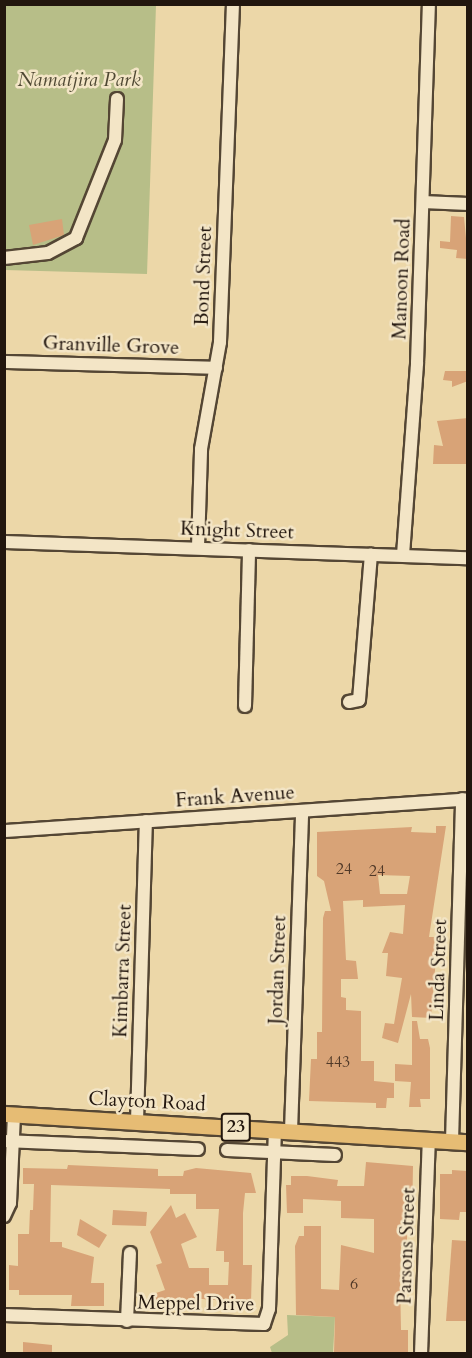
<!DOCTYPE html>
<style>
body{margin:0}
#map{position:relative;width:472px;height:1358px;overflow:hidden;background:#ecd7a8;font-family:Cardo,serif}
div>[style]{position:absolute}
.green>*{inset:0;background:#b7be88}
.building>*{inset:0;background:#d8a377}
.roads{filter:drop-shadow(2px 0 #544634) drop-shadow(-2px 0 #544634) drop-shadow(0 2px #544634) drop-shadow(0 -2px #544634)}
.minor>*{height:12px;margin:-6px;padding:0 6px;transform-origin:6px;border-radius:6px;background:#f3e5c6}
.major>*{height:15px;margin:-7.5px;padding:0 7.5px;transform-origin:7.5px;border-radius:7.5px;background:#e6bc74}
span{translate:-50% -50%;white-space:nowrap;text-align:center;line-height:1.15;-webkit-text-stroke:5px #f3e5c6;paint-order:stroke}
.number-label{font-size:16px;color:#503928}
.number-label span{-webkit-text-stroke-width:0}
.shield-label span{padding:2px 4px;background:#f3e5c6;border:2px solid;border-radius:4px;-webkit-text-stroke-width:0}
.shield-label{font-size:18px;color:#22160e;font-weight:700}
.park-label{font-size:20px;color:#4f4833;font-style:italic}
.street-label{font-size:20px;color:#22160e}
.frame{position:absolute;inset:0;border:6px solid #22160e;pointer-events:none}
</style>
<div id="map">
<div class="green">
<i style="clip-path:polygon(5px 5px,156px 5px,147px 274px,5px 270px)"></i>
<i style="clip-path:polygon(287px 1315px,335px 1317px,333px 1353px,272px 1353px,270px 1347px,288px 1335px)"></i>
</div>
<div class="building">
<i style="clip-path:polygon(451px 216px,464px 217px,468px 259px,456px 258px,457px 250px,440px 248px,440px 241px,450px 242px)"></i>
<i style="clip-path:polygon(62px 219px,64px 235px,33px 245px,29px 225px)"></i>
<i style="clip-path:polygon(445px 371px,468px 371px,468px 381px,452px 387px,452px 381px,443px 380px)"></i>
<i style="clip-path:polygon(468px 418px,468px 464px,433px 464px,434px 445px,443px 446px,437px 421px)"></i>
<i style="clip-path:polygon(evenodd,436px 826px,446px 826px,429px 937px,434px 937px,436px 958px,431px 1018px,412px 1017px,411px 994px,398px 1043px,382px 1038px,385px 1023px,394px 1024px,402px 978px,386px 976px,388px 953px,382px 953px,390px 932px,403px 934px,405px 905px,363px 907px,363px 900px,343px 901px,346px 960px,356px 961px,358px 979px,341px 979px,341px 997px,346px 998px,346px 1010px,361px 1011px,361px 1061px,374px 1061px,374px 1081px,394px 1083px,394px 1098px,387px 1098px,386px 1108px,376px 1108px,376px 1103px,309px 1101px,311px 1059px,317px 1059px,317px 1032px,322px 1032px,323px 918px,325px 911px,331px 911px,324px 881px,317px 876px,317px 832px,412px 827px,411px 832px,436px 833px,436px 826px,378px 875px,410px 876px,407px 894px,380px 894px,378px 875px)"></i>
<i style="clip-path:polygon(412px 1021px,417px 1021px,420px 1039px,428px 1039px,430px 1048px,430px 1099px,420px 1099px,421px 1107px,409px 1107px,411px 1082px,395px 1081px,395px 1064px,412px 1065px)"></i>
<i style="clip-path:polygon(366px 1162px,413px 1166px,412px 1221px,407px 1221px,407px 1246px,401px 1246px,400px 1279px,401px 1330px,408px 1330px,408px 1353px,334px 1353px,335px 1317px,296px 1315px,295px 1246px,299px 1236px,304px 1236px,304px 1226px,321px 1226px,321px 1289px,339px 1290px,341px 1245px,374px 1253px,374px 1219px,341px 1218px,341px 1201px,303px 1199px,303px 1213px,287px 1213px,286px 1185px,291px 1185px,291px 1176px,307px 1176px,338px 1180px,337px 1186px,364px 1186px)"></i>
<i style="clip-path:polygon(68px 1165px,158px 1169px,158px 1176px,183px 1176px,184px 1171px,196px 1168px,251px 1173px,256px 1193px,245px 1193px,243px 1213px,243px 1265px,252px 1265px,251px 1303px,190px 1298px,189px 1308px,149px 1304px,150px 1295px,165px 1290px,156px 1265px,162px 1263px,150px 1232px,171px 1205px,176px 1218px,185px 1213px,197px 1237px,181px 1244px,189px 1268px,209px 1268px,209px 1285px,228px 1285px,229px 1262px,224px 1262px,224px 1251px,216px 1251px,219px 1209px,196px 1209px,196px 1194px,170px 1194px,170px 1189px,51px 1185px,50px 1242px,62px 1242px,62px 1247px,94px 1257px,91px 1283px,104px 1283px,104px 1306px,71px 1306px,72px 1295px,19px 1295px,19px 1290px,9px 1290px,9px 1265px,18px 1266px,18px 1234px,29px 1234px,30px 1210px,33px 1210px,34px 1184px,23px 1184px,23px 1168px,67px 1169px)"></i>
<i style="clip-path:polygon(452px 1170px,468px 1171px,468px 1212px,460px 1212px,459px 1220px,440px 1219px,440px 1174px,452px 1174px)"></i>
<i style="clip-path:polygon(113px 1210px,147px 1212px,146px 1226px,112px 1225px)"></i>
<i style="clip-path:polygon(80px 1219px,107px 1235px,99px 1248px,77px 1235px)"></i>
<i style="clip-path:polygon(452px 1240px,468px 1241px,468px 1321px,446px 1321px)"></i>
<i style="clip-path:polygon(23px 1342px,52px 1345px,52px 1353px,23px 1353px)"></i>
</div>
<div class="roads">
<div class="minor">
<i style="left:423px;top:202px;width:45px;rotate:2.5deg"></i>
<i style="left:4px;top:258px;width:44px;rotate:-6.5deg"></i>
<i style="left:48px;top:253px;width:32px;rotate:-28deg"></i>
<i style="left:76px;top:238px;width:105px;rotate:-68.3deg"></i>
<i style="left:115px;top:140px;width:41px;rotate:-87.2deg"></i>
<i style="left:4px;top:362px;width:212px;rotate:1.6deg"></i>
<i style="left:4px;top:542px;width:464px;rotate:2deg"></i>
<i style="left:198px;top:547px;width:98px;rotate:-88.2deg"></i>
<i style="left:201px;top:449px;width:109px;rotate:-79.9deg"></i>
<i style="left:220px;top:342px;width:338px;rotate:-87.8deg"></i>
<i style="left:403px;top:555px;width:193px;rotate:-85.8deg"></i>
<i style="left:417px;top:363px;width:359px;rotate:-88.1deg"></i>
<i style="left:349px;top:702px;width:10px;rotate:-11deg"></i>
<i style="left:359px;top:700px;width:146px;rotate:-85.3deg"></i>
<i style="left:245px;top:706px;width:156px;rotate:-88.5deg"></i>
<i style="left:4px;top:831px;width:465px;rotate:-3.9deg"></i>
<i style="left:137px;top:1121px;width:300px;rotate:-88.3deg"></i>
<i style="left:291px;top:1131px;width:320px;rotate:-88deg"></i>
<i style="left:4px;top:1141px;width:194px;rotate:2.4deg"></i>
<i style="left:452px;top:1141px;width:342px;rotate:-88.3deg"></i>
<i style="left:227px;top:1150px;width:108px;rotate:2.7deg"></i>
<i style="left:4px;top:1216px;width:14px;rotate:-65deg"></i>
<i style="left:10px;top:1203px;width:89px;rotate:-87.4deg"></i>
<i style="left:4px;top:1315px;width:260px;rotate:2deg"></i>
<i style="left:264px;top:1324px;width:16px;rotate:-72deg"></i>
<i style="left:269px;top:1309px;width:179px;rotate:-88.1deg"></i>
<i style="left:127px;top:1321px;width:68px;rotate:-87.5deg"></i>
<i style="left:421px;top:1354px;width:215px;rotate:-87.9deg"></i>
</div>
<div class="major">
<i style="left:4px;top:1114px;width:465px;rotate:3.5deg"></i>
</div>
</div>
<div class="number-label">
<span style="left:344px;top:869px">24</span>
<span style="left:377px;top:871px">24</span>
<span style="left:338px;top:1062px">443</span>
<span style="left:354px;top:1284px">6</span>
</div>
<div class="shield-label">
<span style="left:236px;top:1127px">23</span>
</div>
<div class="park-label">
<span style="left:79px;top:79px">Namatjira Park</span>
</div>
<div class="street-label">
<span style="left:203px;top:276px;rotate:-88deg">Bond Street</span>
<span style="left:401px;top:279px;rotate:-88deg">Manoon Road</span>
<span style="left:111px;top:345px;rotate:2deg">Granville Grove</span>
<span style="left:237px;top:530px;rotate:2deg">Knight Street</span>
<span style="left:235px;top:796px;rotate:-4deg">Frank Avenue</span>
<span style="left:277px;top:970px;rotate:-88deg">Jordan Street</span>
<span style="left:438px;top:970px;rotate:-88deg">Linda Street</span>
<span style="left:122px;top:971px;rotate:-88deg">Kimbarra Street</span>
<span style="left:147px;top:1101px;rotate:3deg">Clayton Road</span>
<span style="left:406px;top:1246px;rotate:-88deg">Parsons Street</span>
<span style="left:196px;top:1303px;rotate:1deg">Meppel Drive</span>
</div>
<div class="frame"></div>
</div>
